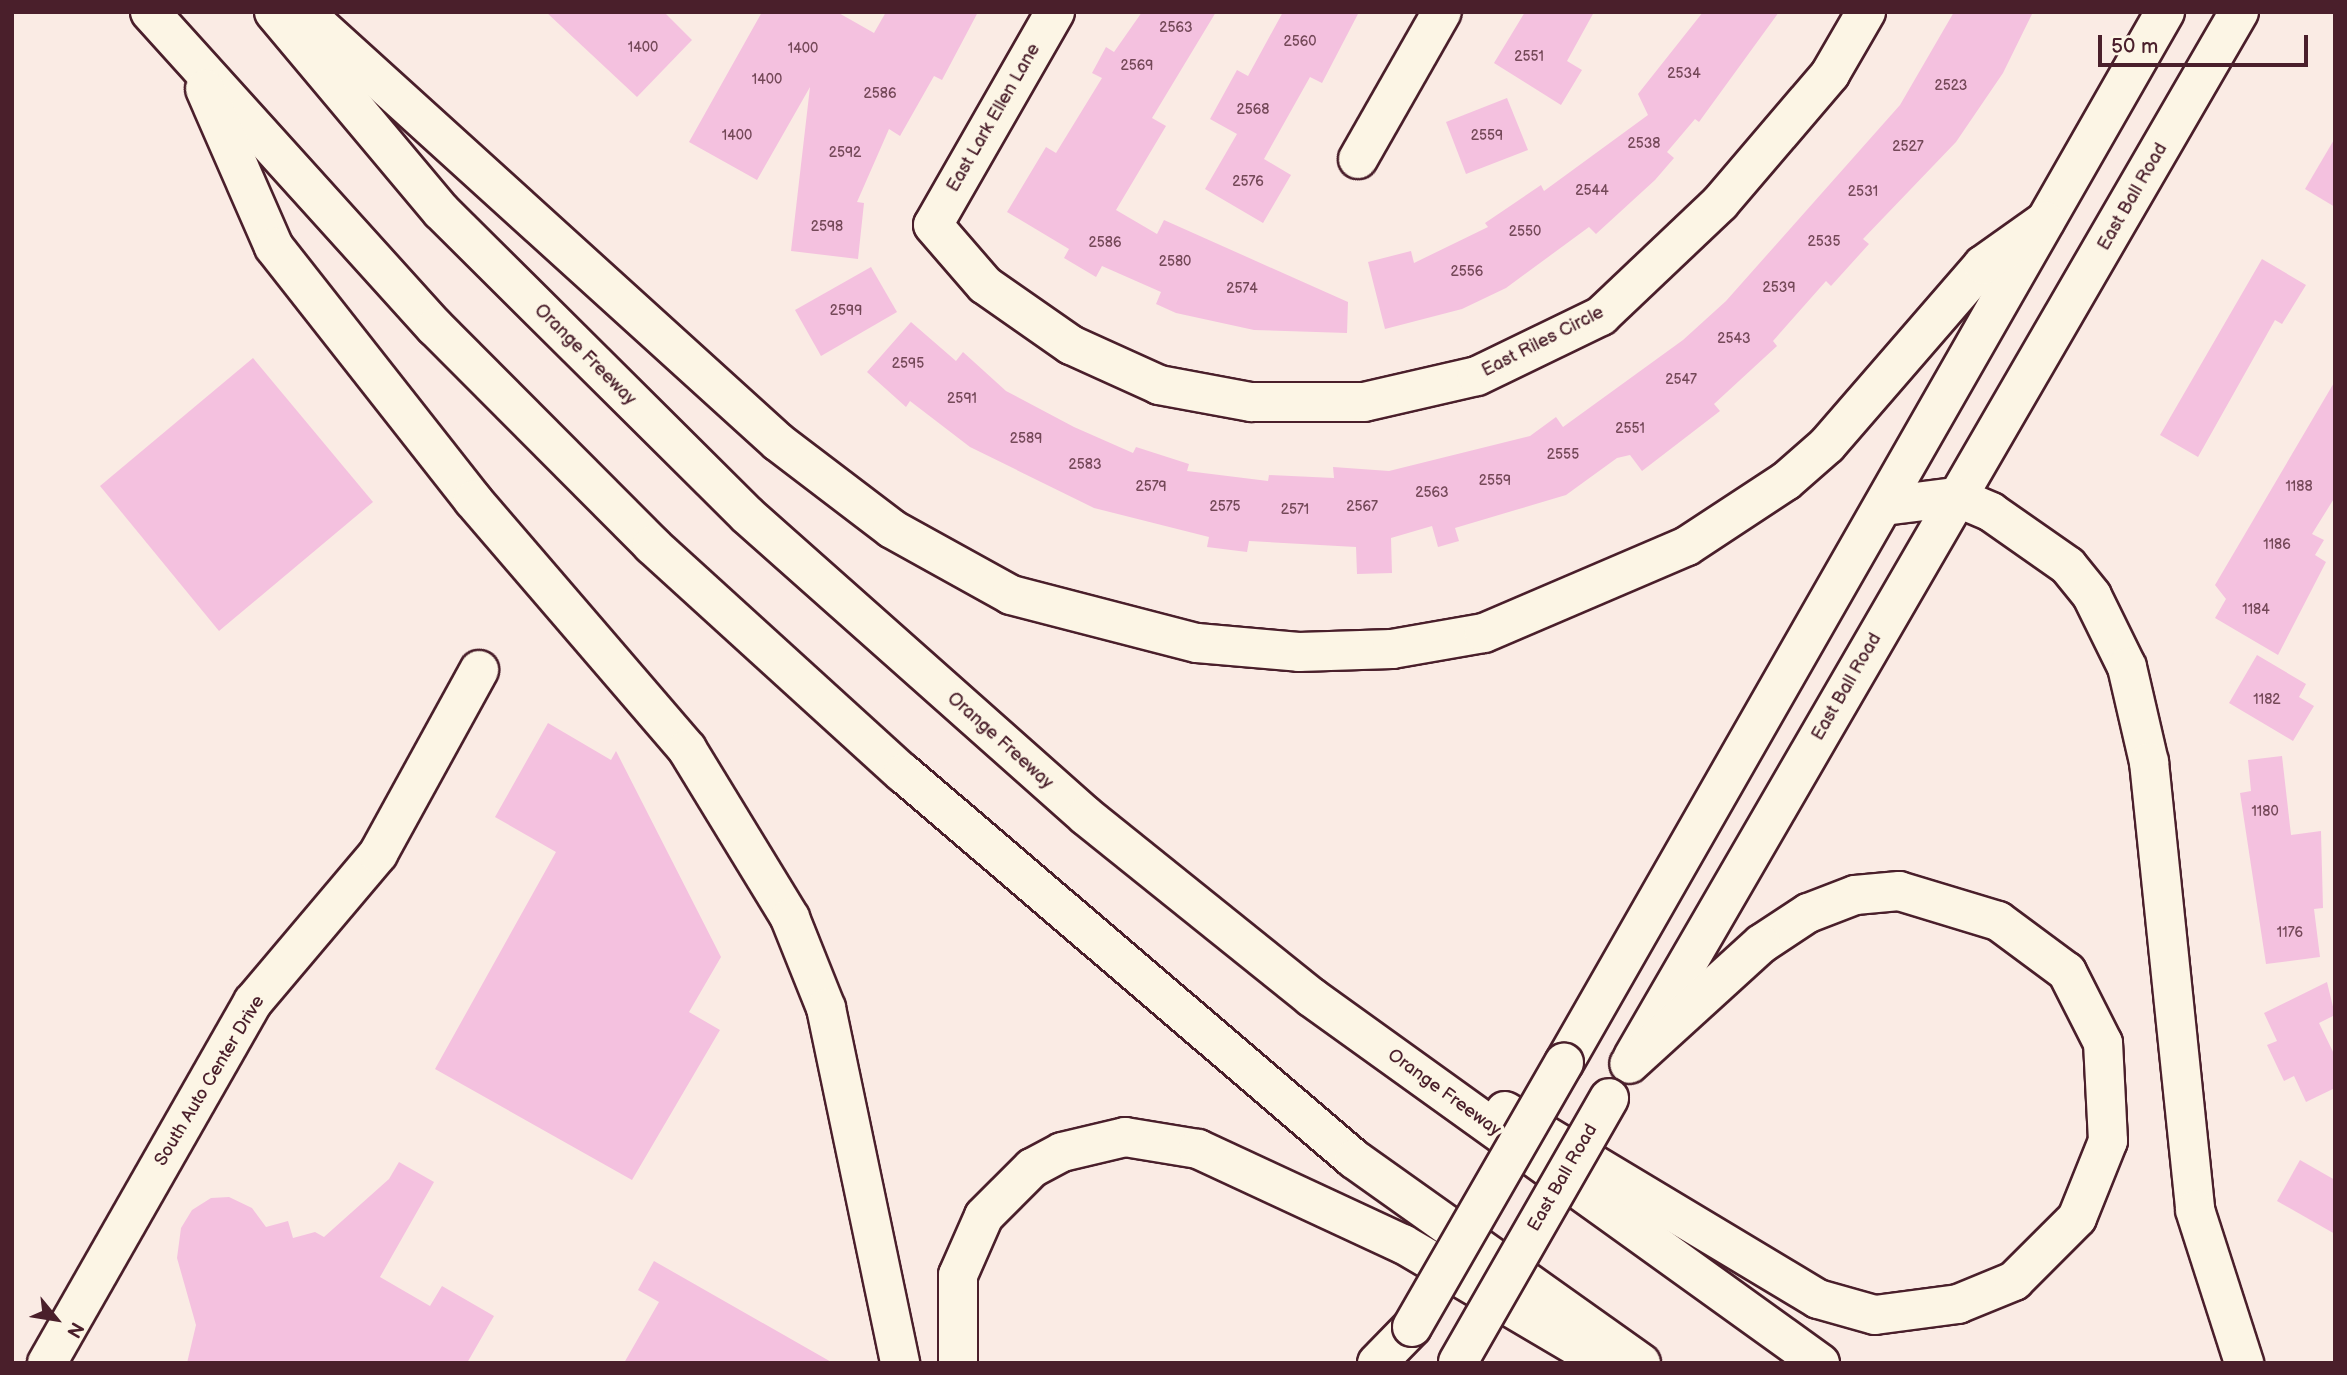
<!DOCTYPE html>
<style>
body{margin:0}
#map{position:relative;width:2347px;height:1375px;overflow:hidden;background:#faebe4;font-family:"Balsamiq Sans",sans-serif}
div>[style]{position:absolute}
.building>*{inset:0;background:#f4c1df}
.roads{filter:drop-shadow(2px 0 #4a1f2b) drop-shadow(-2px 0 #4a1f2b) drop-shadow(0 2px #4a1f2b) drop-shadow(0 -2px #4a1f2b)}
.minor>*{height:38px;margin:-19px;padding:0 19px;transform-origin:19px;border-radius:19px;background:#fcf5e5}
.major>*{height:38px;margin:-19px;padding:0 19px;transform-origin:19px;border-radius:19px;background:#fcf5e5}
.highway>*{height:38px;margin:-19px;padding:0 19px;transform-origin:19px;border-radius:19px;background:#fcf5e5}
.bridges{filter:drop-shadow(2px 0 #4a1f2b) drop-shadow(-2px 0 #4a1f2b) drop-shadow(0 2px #4a1f2b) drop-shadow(0 -2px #4a1f2b)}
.major-bridge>*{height:38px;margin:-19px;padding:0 19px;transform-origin:19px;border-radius:19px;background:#fcf5e5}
span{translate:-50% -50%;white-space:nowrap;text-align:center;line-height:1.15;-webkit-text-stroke:7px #fcf5e5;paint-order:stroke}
.number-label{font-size:14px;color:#744858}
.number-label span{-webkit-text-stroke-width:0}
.street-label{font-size:18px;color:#4a1f2b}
.frame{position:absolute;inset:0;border:14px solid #4a1f2b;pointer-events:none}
.north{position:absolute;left:21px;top:1284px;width:70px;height:70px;-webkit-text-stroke:5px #fcf5e5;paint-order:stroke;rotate:120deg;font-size:19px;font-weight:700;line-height:28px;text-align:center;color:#4a1f2b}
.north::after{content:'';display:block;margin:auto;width:24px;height:32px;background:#4a1f2b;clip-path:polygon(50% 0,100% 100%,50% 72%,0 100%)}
.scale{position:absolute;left:2098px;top:35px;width:210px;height:32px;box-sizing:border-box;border:4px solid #4a1f2b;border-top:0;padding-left:9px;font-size:21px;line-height:24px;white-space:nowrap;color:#4a1f2b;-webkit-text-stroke:5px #fcf5e5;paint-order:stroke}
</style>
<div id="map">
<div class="building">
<i style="clip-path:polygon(546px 12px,664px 12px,692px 40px,637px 97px)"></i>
<i style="clip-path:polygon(762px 12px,837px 12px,874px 33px,886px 12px,978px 12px,942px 80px,934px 76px,900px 136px,889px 129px,857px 202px,864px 203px,858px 259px,791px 251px,810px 87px,757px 180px,689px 142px)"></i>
<i style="clip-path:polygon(1142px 12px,1216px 12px,1152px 118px,1166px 126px,1116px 210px,1157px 234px,1164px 220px,1348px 302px,1347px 333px,1254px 330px,1176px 313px,1156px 304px,1161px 292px,1102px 266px,1096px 277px,1064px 258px,1069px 249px,1007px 212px,1046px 147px,1056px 153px,1102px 78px,1092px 73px,1106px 47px,1114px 52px)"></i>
<i style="clip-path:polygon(1283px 12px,1359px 12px,1322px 83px,1310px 77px,1264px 159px,1291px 175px,1263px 223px,1205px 189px,1237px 134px,1210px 119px,1237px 70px,1248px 76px)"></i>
<i style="clip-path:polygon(1525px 12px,1594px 12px,1567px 61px,1582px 70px,1561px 105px,1494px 63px)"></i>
<i style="clip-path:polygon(1703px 12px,1779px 12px,1699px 122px,1695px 119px,1667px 152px,1674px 158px,1655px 180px,1596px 234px,1589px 227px,1506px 288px,1462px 309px,1385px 329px,1368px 262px,1411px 251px,1414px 263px,1488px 227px,1485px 223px,1541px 185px,1544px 191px,1648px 115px,1638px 94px)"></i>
<i style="clip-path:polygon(1954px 12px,2033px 12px,2003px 73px,1956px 142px,1863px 239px,1869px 244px,1831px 286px,1826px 281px,1773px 341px,1777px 346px,1714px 404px,1720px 411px,1642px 471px,1630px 455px,1617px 458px,1566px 495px,1455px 528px,1459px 541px,1438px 547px,1432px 526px,1391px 538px,1392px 573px,1357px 574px,1356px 547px,1249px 541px,1247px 552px,1207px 547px,1209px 537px,1094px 508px,970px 447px,910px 401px,906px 407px,867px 372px,911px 322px,956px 361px,963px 352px,1006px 391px,1074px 427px,1133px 453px,1136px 447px,1189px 464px,1187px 471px,1268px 481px,1269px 475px,1334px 478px,1333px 467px,1389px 471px,1530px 436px,1556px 417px,1563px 427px,1683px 340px,1726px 301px,1900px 105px)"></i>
<i style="clip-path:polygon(1507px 98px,1528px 150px,1466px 174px,1446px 122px)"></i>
<i style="clip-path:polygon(2335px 138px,2335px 207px,2305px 189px)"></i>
<i style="clip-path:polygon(2262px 259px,2306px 285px,2282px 324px,2275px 320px,2198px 457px,2160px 435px)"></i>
<i style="clip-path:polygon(871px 267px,897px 312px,821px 356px,795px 310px)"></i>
<i style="clip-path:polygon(253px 358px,373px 502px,219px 631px,100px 486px)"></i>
<i style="clip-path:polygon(2335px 381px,2335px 497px,2312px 534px,2324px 540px,2315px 555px,2326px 562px,2278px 655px,2215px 618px,2226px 599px,2215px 585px)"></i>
<i style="clip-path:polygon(2257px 655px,2306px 684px,2299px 697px,2314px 706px,2293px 741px,2229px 703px)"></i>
<i style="clip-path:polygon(548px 723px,611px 760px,616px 751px,721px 957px,689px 1012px,720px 1030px,632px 1180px,435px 1069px,556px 852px,495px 817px)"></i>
<i style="clip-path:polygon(2282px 756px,2291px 835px,2321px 831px,2323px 908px,2314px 909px,2320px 957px,2266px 964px,2240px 793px,2251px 791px,2248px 760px)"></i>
<i style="clip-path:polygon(2327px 982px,2335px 1015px,2319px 1023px,2335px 1056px,2335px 1088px,2306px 1102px,2294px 1076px,2284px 1081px,2267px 1045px,2277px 1041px,2264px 1013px)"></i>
<i style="clip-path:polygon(2300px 1160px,2335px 1180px,2335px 1234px,2277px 1201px)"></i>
<i style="clip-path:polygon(399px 1162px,434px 1182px,380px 1277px,430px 1306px,442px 1286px,494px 1316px,467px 1363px,187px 1363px,196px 1325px,177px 1258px,181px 1228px,192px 1210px,211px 1198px,229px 1197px,252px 1208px,266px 1227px,288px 1221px,293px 1238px,315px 1232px,324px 1237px,389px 1179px)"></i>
<i style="clip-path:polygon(654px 1261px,833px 1363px,624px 1363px,659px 1302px,638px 1290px)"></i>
</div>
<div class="roads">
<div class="minor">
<i style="left:1055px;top:12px;width:245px;rotate:119.8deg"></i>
<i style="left:933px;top:225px;width:79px;rotate:49.1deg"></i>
<i style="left:985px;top:285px;width:105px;rotate:34.9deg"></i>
<i style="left:1071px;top:345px;width:97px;rotate:24.4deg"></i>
<i style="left:1159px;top:385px;width:94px;rotate:10.5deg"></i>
<i style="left:1251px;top:402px;width:113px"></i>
<i style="left:1364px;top:402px;width:116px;rotate:-13deg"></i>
<i style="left:1477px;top:376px;width:138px;rotate:-25.8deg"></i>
<i style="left:1601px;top:316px;width:164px;rotate:-43.5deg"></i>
<i style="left:1720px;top:203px;width:170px;rotate:-49.5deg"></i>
<i style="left:1830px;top:74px;width:72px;rotate:-59.9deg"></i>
<i style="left:1358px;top:159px;width:169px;rotate:-60.3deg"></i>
<i style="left:47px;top:1363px;width:416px;rotate:-60.3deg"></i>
<i style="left:253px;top:1002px;width:194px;rotate:-49.8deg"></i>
<i style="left:378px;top:854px;width:210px;rotate:-61.2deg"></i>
</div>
<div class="major">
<i style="left:1633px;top:1057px;width:1208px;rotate:-59.89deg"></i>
<i style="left:1564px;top:1063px;width:1211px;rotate:-60.24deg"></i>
</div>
<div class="highway">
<i style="left:150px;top:12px;width:425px;rotate:47.9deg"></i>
<i style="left:435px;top:327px;width:308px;rotate:45.1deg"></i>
<i style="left:652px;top:545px;width:339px;rotate:42.3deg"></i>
<i style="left:903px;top:773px;width:594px;rotate:40.56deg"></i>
<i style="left:1354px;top:1159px;width:352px;rotate:35.4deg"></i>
<i style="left:274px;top:12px;width:260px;rotate:50deg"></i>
<i style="left:441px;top:211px;width:431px;rotate:44.8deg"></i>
<i style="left:747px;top:515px;width:453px;rotate:41.6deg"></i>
<i style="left:1086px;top:816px;width:289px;rotate:38.8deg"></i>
<i style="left:1311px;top:997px;width:627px;rotate:35.72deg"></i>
<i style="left:304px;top:12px;width:640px;rotate:42.21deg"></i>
<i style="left:778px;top:442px;width:143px;rotate:37.3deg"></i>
<i style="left:892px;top:529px;width:136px;rotate:29deg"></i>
<i style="left:1011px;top:595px;width:192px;rotate:14.5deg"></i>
<i style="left:1197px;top:643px;width:102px;rotate:5deg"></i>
<i style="left:1299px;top:652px;width:93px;rotate:-1.8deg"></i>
<i style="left:1392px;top:649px;width:93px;rotate:-9.9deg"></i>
<i style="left:1484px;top:633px;width:221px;rotate:-23.2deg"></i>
<i style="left:1687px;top:546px;width:118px;rotate:-33.3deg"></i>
<i style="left:1786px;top:481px;width:55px;rotate:-41.3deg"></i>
<i style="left:1827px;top:445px;width:238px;rotate:-49.1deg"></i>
<i style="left:1983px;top:265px;width:76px;rotate:-35.4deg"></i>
<i style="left:205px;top:89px;width:172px;rotate:66.4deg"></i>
<i style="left:274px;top:247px;width:322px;rotate:51.8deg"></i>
<i style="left:473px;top:500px;width:328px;rotate:49.3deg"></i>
<i style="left:687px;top:749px;width:198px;rotate:58.6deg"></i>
<i style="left:790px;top:918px;width:97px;rotate:68.2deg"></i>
<i style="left:826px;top:1008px;width:363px;rotate:78.2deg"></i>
<i style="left:1884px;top:506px;width:73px;rotate:-7.1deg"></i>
<i style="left:1956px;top:497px;width:38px;rotate:23deg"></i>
<i style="left:1991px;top:512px;width:94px;rotate:35deg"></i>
<i style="left:2068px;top:566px;width:38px;rotate:51deg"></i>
<i style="left:2092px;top:596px;width:79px;rotate:63.8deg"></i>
<i style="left:2127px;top:667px;width:98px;rotate:77deg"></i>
<i style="left:2149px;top:762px;width:450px;rotate:84.1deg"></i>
<i style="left:2195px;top:1210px;width:161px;rotate:72.2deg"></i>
<i style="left:1505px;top:1111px;width:365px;rotate:31deg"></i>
<i style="left:1818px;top:1299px;width:59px;rotate:15.7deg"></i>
<i style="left:1875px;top:1315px;width:84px;rotate:-7.5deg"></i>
<i style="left:1958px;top:1304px;width:61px;rotate:-22.3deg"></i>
<i style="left:2014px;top:1281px;width:89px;rotate:-45deg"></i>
<i style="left:2077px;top:1218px;width:83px;rotate:-68.1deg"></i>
<i style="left:2108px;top:1141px;width:98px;rotate:-92.9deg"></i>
<i style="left:2103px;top:1043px;width:80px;rotate:-116.9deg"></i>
<i style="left:2067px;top:972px;width:86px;rotate:-143.5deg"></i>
<i style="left:1998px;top:921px;width:103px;rotate:-163.1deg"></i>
<i style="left:1899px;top:891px;width:44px;rotate:174.8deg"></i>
<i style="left:1855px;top:895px;width:50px;rotate:159deg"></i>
<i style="left:1808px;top:913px;width:56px;rotate:146.6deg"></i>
<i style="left:1761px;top:944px;width:178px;rotate:137.7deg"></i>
<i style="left:958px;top:1363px;width:88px;rotate:-90deg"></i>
<i style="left:958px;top:1275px;width:64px;rotate:-66.2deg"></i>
<i style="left:984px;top:1216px;width:68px;rotate:-45deg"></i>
<i style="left:1032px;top:1168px;width:34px;rotate:-28deg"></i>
<i style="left:1062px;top:1152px;width:65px;rotate:-13.4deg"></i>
<i style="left:1125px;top:1137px;width:74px;rotate:9.3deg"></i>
<i style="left:1198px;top:1149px;width:226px;rotate:24.9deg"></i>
<i style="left:1403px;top:1244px;width:217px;rotate:30.5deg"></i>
<i style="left:1377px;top:1363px;width:50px;rotate:-45.8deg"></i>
</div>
</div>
<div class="bridges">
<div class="major-bridge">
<i style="left:1412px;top:1327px;width:305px;rotate:-60.1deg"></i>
<i style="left:1458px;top:1362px;width:304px;rotate:-60.2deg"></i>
</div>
</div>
<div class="number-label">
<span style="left:1176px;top:28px">2563</span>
<span style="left:1300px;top:42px">2560</span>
<span style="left:643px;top:48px">1400</span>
<span style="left:803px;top:49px">1400</span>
<span style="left:1529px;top:57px">2551</span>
<span style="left:1137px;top:66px">2569</span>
<span style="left:1684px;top:74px">2534</span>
<span style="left:767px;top:80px">1400</span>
<span style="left:1951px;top:86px">2523</span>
<span style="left:880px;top:94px">2586</span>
<span style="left:1253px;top:110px">2568</span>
<span style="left:737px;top:136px">1400</span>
<span style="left:1487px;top:136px">2559</span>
<span style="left:1644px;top:144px">2538</span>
<span style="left:1908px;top:147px">2527</span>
<span style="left:845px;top:153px">2592</span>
<span style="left:1248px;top:182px">2576</span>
<span style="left:1592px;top:191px">2544</span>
<span style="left:1863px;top:192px">2531</span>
<span style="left:827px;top:227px">2598</span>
<span style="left:1525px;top:232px">2550</span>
<span style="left:1824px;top:242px">2535</span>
<span style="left:1105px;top:243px">2586</span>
<span style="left:1175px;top:262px">2580</span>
<span style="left:1467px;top:272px">2556</span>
<span style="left:1779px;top:288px">2539</span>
<span style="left:1242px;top:289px">2574</span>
<span style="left:846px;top:311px">2599</span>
<span style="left:1734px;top:339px">2543</span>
<span style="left:908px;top:364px">2595</span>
<span style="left:1681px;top:380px">2547</span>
<span style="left:962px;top:399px">2591</span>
<span style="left:1630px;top:429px">2551</span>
<span style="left:1026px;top:439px">2589</span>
<span style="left:1563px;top:455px">2555</span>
<span style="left:1085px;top:465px">2583</span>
<span style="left:1495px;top:481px">2559</span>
<span style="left:1151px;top:487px">2579</span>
<span style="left:2299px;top:487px">1188</span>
<span style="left:1432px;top:493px">2563</span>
<span style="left:1225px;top:507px">2575</span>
<span style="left:1362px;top:507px">2567</span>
<span style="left:1295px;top:510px">2571</span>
<span style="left:2277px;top:545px">1186</span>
<span style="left:2256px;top:610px">1184</span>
<span style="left:2267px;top:700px">1182</span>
<span style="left:2265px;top:812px">1180</span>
<span style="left:2290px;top:933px">1176</span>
</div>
<div class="street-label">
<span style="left:994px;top:118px;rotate:-60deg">East Lark Ellen Lane</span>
<span style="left:2133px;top:197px;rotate:-60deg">East Ball Road</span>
<span style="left:1543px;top:342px;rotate:-27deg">East Riles Circle</span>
<span style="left:585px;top:355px;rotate:45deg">Orange Freeway</span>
<span style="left:1847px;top:687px;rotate:-60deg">East Ball Road</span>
<span style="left:1000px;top:741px;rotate:42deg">Orange Freeway</span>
<span style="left:210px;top:1081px;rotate:-59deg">South Auto Center Drive</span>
<span style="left:1444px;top:1093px;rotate:36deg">Orange Freeway</span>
<span style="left:1563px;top:1178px;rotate:-60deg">East Ball Road</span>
</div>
<div class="frame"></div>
<div class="north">N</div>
<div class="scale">50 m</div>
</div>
